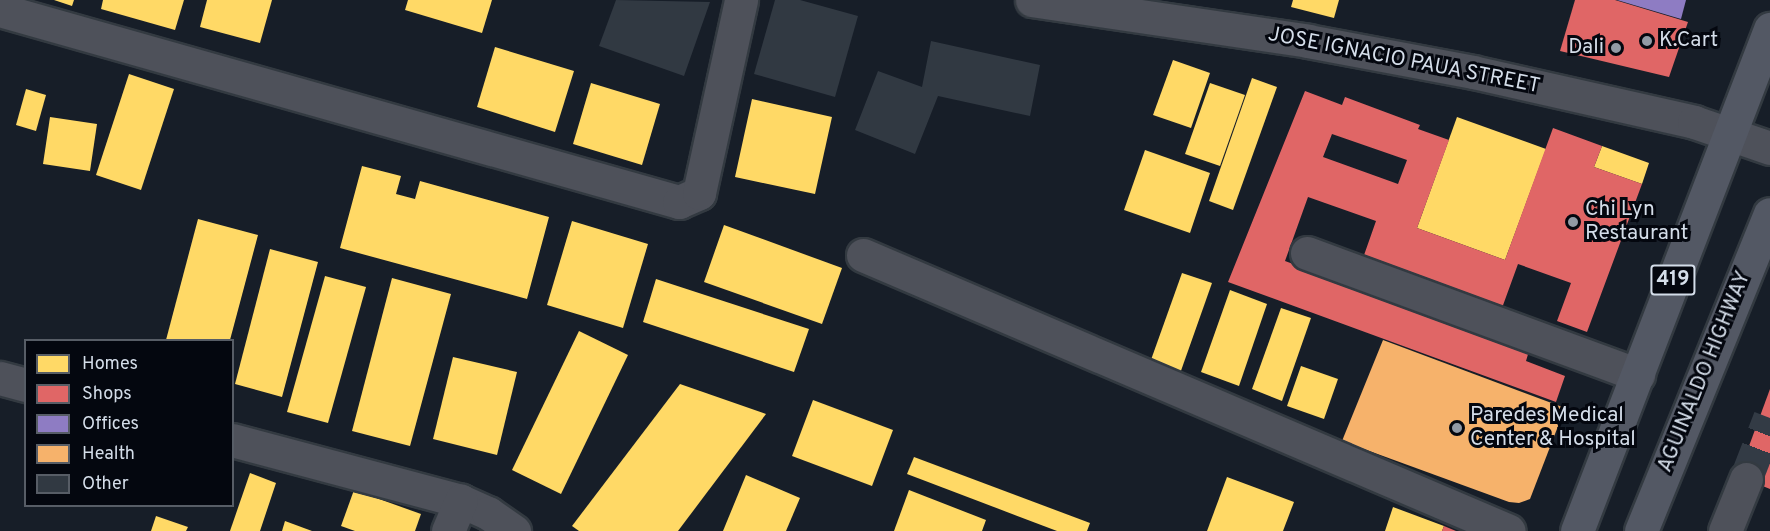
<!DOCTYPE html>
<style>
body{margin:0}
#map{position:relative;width:1770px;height:531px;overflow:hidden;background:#171e28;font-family:Overpass,sans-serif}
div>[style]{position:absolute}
.homes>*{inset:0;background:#ffd966}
.shops>*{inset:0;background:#e06666}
.offices>*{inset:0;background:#8e7cc3}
.health>*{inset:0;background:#f6b26b}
.building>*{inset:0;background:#313942}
.minor-tunnel>*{height:33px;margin-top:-16.5px;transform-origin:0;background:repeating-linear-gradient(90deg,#333b45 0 33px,transparent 0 49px)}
.roads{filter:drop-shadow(2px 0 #333a41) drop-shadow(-2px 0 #333a41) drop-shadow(0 2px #333a41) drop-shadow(0 -2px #333a41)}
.minor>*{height:33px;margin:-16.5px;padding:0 16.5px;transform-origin:16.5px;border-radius:16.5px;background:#4e515a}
.highway>*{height:33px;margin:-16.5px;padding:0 16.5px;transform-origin:16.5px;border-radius:16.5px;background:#535864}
.dots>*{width:16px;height:16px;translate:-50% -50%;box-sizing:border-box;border:3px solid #04070f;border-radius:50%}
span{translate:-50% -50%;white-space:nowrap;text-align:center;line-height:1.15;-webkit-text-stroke:6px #04070f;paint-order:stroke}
.shield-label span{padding:2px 4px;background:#04070f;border:2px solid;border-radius:4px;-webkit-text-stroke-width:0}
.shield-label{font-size:20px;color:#d4dde9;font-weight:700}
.poi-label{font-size:21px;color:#d4dde9}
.left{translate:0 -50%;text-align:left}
.right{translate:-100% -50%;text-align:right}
.street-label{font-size:21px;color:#d4dde9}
.legend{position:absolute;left:24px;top:339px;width:210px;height:168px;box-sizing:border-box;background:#04070f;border:2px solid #575d66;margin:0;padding:8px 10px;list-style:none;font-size:18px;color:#d4dde9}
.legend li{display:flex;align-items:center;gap:12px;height:30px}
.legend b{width:30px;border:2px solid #575d66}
</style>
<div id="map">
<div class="homes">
<i style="clip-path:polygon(54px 0,74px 0,72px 6px)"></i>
<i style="clip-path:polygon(103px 0,184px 0,175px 30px,101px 9px)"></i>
<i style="clip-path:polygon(207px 0,272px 0,260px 43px,200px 27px)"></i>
<i style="clip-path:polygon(408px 0,492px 0,482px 33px,405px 10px)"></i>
<i style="clip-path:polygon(1293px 0,1339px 0,1334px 18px,1291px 7px)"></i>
<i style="clip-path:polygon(495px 47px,574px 71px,555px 132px,477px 107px)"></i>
<i style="clip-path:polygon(1173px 60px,1210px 73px,1191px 128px,1153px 115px)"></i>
<i style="clip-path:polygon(129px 74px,174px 89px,141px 190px,96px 175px)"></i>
<i style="clip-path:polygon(1252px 78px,1277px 87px,1233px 210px,1209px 201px)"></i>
<i style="clip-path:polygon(591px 83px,660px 104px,642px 165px,573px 144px)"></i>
<i style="clip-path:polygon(1210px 83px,1245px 95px,1220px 166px,1185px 154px)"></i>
<i style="clip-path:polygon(26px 89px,46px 95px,36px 131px,16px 125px)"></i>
<i style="clip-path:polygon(752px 99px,832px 117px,815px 194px,735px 177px)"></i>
<i style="clip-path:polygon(50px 117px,97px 124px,90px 171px,43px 164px)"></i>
<i style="clip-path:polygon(1457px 117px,1546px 149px,1505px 260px,1417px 228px)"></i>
<i style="clip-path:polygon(1602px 146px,1649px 163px,1642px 184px,1594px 167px)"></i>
<i style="clip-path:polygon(1145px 150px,1210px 173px,1190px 233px,1124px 210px)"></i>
<i style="clip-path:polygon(362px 166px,401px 176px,396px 194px,415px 199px,420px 181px,549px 217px,527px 299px,340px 248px)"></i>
<i style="clip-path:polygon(198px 219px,258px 235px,230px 340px,166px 340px)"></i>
<i style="clip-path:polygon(572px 221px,648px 244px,623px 328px,547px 305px)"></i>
<i style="clip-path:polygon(724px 225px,842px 268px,822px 324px,704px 282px)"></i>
<i style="clip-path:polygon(270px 249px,318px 262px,282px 397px,235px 384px)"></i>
<i style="clip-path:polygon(1182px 273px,1212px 283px,1177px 382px,1147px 371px)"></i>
<i style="clip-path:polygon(325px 276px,366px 287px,328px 423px,287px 412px)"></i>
<i style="clip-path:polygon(392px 278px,451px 294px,410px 446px,352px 431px)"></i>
<i style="clip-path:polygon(656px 279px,809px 329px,794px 372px,643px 322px)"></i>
<i style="clip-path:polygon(1230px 290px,1267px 304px,1239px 386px,1201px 372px)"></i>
<i style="clip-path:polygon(1281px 308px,1311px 318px,1282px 401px,1252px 389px)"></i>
<i style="clip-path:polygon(579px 331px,628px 355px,561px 494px,512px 470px)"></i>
<i style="clip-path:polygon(453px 357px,517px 372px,497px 455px,433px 439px)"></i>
<i style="clip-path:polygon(1301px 366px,1338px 379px,1324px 419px,1287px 406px)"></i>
<i style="clip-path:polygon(680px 384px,766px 414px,678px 531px,579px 531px,572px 526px)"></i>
<i style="clip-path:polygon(813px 400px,893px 430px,872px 486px,792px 456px)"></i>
<i style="clip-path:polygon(914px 457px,1090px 523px,1087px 531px,1057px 531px,907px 474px)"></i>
<i style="clip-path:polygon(250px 473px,276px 483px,260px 531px,230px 531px)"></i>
<i style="clip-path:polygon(746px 475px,800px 498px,786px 531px,723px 531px)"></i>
<i style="clip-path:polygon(1227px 477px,1294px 502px,1283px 531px,1207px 531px)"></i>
<i style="clip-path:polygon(354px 490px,421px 514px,415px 531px,355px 531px,341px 526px)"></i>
<i style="clip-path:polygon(909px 490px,986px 520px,982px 531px,894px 531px)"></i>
<i style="clip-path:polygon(1393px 507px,1444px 526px,1442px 531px,1385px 531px)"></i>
<i style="clip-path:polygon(156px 516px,188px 527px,186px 531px,151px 531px)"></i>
<i style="clip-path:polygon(285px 521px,312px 531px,282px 531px)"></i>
</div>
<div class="shops">
<i style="clip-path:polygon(1575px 0,1615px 0,1688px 22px,1669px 77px,1560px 51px)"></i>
<i style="clip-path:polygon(evenodd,1305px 91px,1342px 105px,1345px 97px,1420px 125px,1418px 129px,1449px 140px,1417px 228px,1505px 260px,1553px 128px,1602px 146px,1594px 167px,1642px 184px,1587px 332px,1557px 321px,1571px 283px,1518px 264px,1502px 308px,1363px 258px,1376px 221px,1308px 197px,1285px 261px,1529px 351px,1526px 361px,1565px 376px,1556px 402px,1228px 282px,1305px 91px,1332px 134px,1407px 160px,1398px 184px,1323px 157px,1332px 134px)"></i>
<i style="clip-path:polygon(1770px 389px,1770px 489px,1738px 476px)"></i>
<i style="clip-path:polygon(1444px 526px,1456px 531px,1442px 531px)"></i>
</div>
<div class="offices">
<i style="clip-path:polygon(1617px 0,1686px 0,1681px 19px)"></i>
</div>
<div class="health">
<i style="clip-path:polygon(1383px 340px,1565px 408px,1530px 499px,1519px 503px,1509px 502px,1342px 441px)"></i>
</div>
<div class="building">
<i style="clip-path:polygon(616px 0,710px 2px,684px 76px,599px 46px)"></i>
<i style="clip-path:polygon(775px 0,800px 0,858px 16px,835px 97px,754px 74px)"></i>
<i style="clip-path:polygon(931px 41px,1040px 65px,1030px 116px,938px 96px,915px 154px,855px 130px,878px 71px,922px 87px)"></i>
</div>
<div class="minor-tunnel">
<i style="left:1746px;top:479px;width:66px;rotate:-68.8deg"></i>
</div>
<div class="roads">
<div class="minor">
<i style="left:1032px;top:0;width:279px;rotate:8.4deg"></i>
<i style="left:1308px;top:41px;width:168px;rotate:10.6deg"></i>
<i style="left:1473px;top:72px;width:227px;rotate:12.7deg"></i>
<i style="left:1694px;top:122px;width:80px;rotate:18.9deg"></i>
<i style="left:0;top:10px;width:706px;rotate:15.79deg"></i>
<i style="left:679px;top:202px;width:22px;rotate:-24deg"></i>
<i style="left:699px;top:193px;width:198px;rotate:-77.7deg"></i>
<i style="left:1307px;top:253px;width:353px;rotate:20.2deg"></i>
<i style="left:863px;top:255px;width:702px;rotate:23.13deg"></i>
<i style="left:0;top:378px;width:27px;rotate:15deg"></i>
<i style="left:232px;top:440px;width:237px;rotate:14.9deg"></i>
<i style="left:461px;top:501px;width:30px;rotate:24deg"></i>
<i style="left:488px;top:513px;width:32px;rotate:35deg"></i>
<i style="left:448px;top:531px;width:33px;rotate:-67deg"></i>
<i style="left:1725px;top:531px;width:56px;rotate:-68deg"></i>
</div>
<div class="highway">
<i style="left:1577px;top:531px;width:538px;rotate:-68.97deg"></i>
<i style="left:1641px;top:531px;width:342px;rotate:-67.9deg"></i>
</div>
</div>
<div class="dots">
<i style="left:1647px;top:41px;background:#929aa5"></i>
<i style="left:1616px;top:48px;background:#929aa5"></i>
<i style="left:1573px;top:222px;background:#929aa5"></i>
<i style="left:1457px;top:428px;background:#929aa5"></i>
</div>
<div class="shield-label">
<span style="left:1673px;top:280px">419</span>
</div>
<div class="poi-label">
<span class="left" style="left:1659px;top:41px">K.Cart</span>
<span class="right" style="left:1604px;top:48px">Dali</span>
<span class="left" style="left:1585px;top:222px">Chi Lyn<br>Restaurant</span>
<span class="left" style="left:1470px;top:428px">Paredes Medical<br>Center &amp; Hospital</span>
</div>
<div class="street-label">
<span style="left:1404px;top:61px;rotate:11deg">JOSE IGNACIO PAUA STREET</span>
<span style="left:1705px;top:372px;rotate:-68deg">AGUINALDO HIGHWAY</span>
</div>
<ul class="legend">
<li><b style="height:16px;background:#ffd966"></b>Homes</li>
<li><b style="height:16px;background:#e06666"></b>Shops</li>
<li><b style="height:16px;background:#8e7cc3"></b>Offices</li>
<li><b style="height:16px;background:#f6b26b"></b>Health</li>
<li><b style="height:16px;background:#313942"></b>Other</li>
</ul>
</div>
